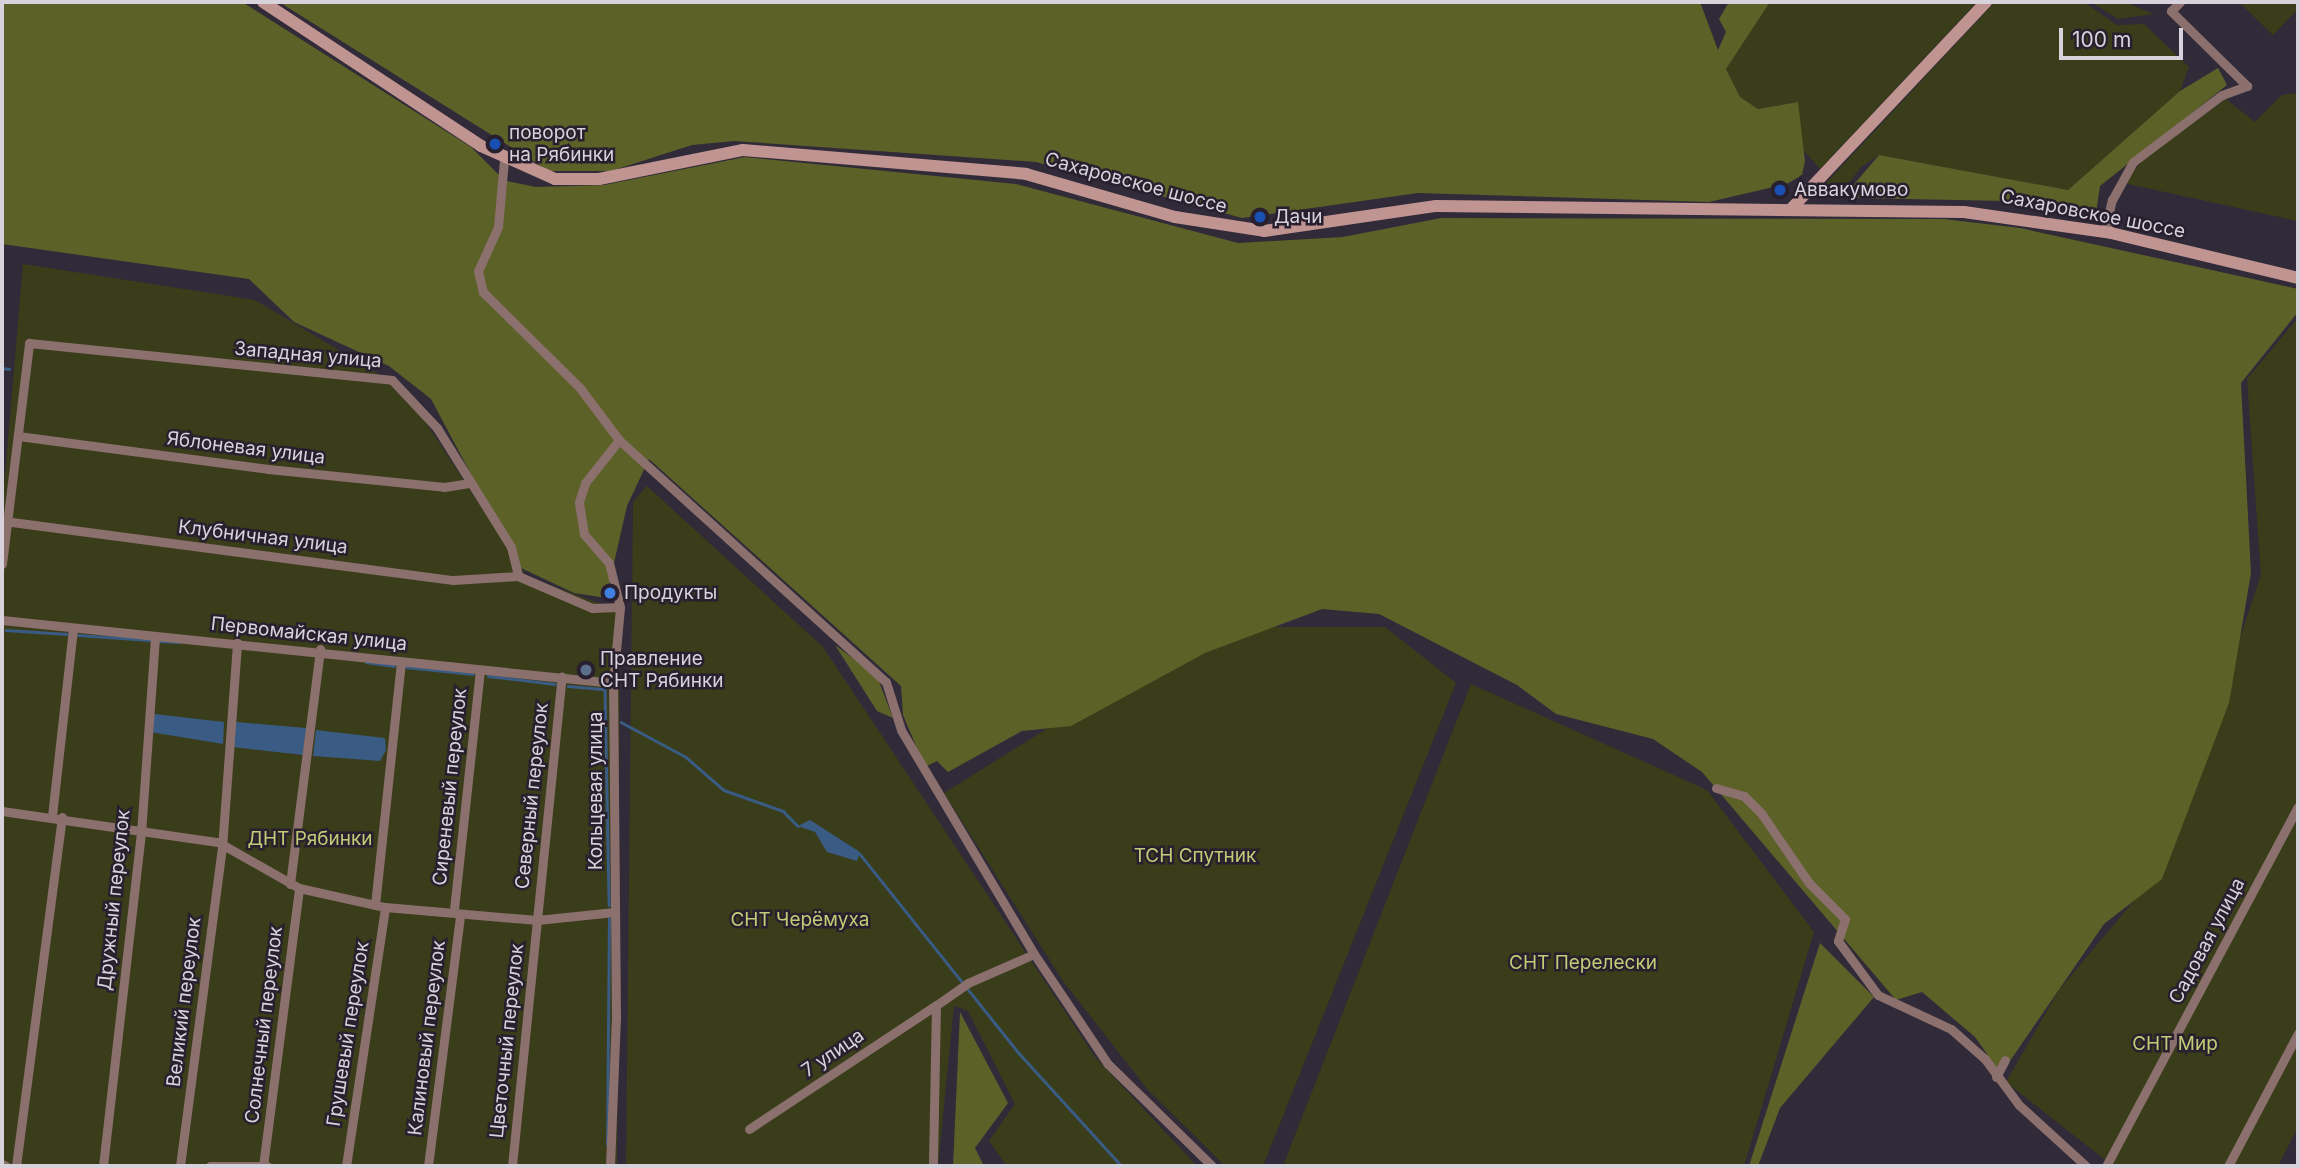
<!DOCTYPE html>
<meta charset="utf-8">
<style>
body{margin:0}
#map{position:relative;width:2300px;height:1168px;overflow:hidden;background:#312a38;font-family:Inter,sans-serif}
div>[style]{position:absolute}
.green>*{inset:0;background:#3a3d1a}
.forest>*{inset:0;background:#5c6128}
.water>*{inset:0;background:#395b84}
.stream>*{height:2.5px;margin:-1.25px;padding:0 1.25px;transform-origin:1.25px;border-radius:1.25px;background:#395b84}
.street>*{height:9px;margin:-4.5px;padding:0 4.5px;transform-origin:4.5px;border-radius:4.5px;background:#8b706d}
.secondary>*{height:12px;margin:-6px;padding:0 6px;transform-origin:6px;border-radius:6px;background:#c09490}
.dots>*{width:19px;height:19px;translate:-50% -50%;box-sizing:border-box;border:4px solid #28202e;border-radius:50%}
span{translate:-50% -50%;white-space:nowrap;text-align:center;line-height:1.15;-webkit-text-stroke:5px #28202e;paint-order:stroke}
.poi-label{font-size:19px;color:#d7d2db}
.left{translate:0 -50%;text-align:left}
.street-label{font-size:19px;color:#d7d2db}
.park-label{font-size:19px;color:#c3cb76}
.frame{position:absolute;inset:0;border:4px solid #d7d2db;pointer-events:none}
.scale{position:absolute;left:2059px;top:28px;width:124px;height:32px;box-sizing:border-box;border:4px solid #d7d2db;border-top:0;padding-left:9px;font-size:21px;line-height:24px;white-space:nowrap;color:#d7d2db;-webkit-text-stroke:5px #28202e;paint-order:stroke}
</style>
<div id="map">
<div class="green">
<i style="clip-path:polygon(1770px 2px,1977px 2px,1820px 169px,1799px 145px,1797px 102px,1758px 109px,1740px 97px,1726px 69px)"></i>
<i style="clip-path:polygon(1995px 2px,2084px 2px,2117px 25px,2144px 24px,2189px 67px,2180px 91px,2068px 190px,1879px 155px,1861px 167px,1837px 199px,1826px 183px)"></i>
<i style="clip-path:polygon(2091px 2px,2125px 2px,2154px 14px,2118px 19px)"></i>
<i style="clip-path:polygon(2239px 2px,2298px 2px,2298px 9px,2273px 35px)"></i>
<i style="clip-path:polygon(2298px 93px,2298px 221px,2123px 183px,2145px 158px,2226px 99px,2255px 122px,2282px 95px)"></i>
<i style="clip-path:polygon(23px 264px,255px 300px,404px 389px,526px 576px,620px 611px,617px 1166px,2px 1166px,2px 509px)"></i>
<i style="clip-path:polygon(2298px 318px,2298px 1127px,2278px 1166px,2113px 1166px,2006px 1082px,2059px 990px,2164px 865px,2261px 575px,2247px 379px)"></i>
<i style="clip-path:polygon(647px 486px,823px 647px,1095px 1057px,1197px 1166px,1007px 1166px,989px 1141px,1015px 1104px,968px 1011px,954px 1006px,938px 1166px,626px 1166px,633px 502px)"></i>
<i style="clip-path:polygon(1256px 627px,1385px 627px,1456px 683px,1263px 1166px,1225px 1166px,1148px 1090px,1063px 981px,944px 793px,1061px 720px)"></i>
<i style="clip-path:polygon(1471px 684px,1707px 790px,1814px 932px,1744px 1166px,1283px 1166px)"></i>
</div>
<div class="forest">
<i style="clip-path:polygon(2px 2px,242px 2px,471px 147px,501px 177px,495px 227px,476px 268px,500px 228px,507px 181px,536px 187px,604px 185px,745px 157px,1016px 184px,1238px 243px,1343px 237px,1441px 218px,1944px 219px,2020px 228px,2298px 289px,2298px 312px,2241px 383px,2251px 573px,2229px 703px,2162px 879px,2104px 924px,2001px 1074px,1975px 1037px,1922px 992px,1896px 1000px,1702px 772px,1653px 739px,1556px 714px,1517px 685px,1379px 614px,1322px 609px,1205px 653px,1071px 726px,1022px 731px,948px 772px,937px 761px,925px 767px,903px 715px,901px 686px,649px 459px,627px 506px,606px 598px,574px 593px,521px 568px,431px 399px,389px 366px,294px 322px,249px 279px,2px 244px)"></i>
<i style="clip-path:polygon(279px 2px,1700px 2px,1718px 50px,1726px 32px,1719px 19px,1729px 2px,1770px 2px,1726px 69px,1740px 97px,1758px 109px,1798px 102px,1805px 161px,1802px 175px,1787px 184px,1709px 202px,1418px 193px,1242px 218px,1036px 162px,734px 141px,692px 145px,611px 171px,549px 171px)"></i>
<i style="clip-path:polygon(2218px 68px,2227px 85px,2100px 186px,2096px 213px,2057px 202px,1852px 198px,1850px 189px,1879px 155px,2068px 190px,2180px 91px)"></i>
<i style="clip-path:polygon(835px 645px,877px 676px,893px 718px,877px 711px)"></i>
<i style="clip-path:polygon(1820px 943px,1874px 997px,1780px 1108px,1758px 1166px,1749px 1166px)"></i>
<i style="clip-path:polygon(960px 1012px,1008px 1103px,975px 1148px,984px 1166px,953px 1166px)"></i>
</div>
<div class="water">
<i style="clip-path:polygon(155px 714px,224px 722px,223px 744px,150px 732px)"></i>
<i style="clip-path:polygon(236px 722px,306px 728px,303px 755px,233px 747px)"></i>
<i style="clip-path:polygon(316px 730px,385px 738px,386px 750px,380px 761px,313px 756px)"></i>
<i style="clip-path:polygon(810px 820px,860px 852px,857px 861px,827px 852px,815px 832px,798px 826px)"></i>
</div>
<div class="stream">
<i style="left:2px;top:368px;width:7px;rotate:8deg"></i>
<i style="left:6px;top:630px;width:61px;rotate:3.8deg"></i>
<i style="left:78px;top:635px;width:72px;rotate:4deg"></i>
<i style="left:160px;top:641px;width:18px;rotate:3deg"></i>
<i style="left:366px;top:662px;width:28px;rotate:8deg"></i>
<i style="left:406px;top:667px;width:67px;rotate:6deg"></i>
<i style="left:488px;top:676px;width:67px;rotate:6.8deg"></i>
<i style="left:568px;top:686px;width:37px;rotate:5deg"></i>
<i style="left:605px;top:689px;width:216px;rotate:88.9deg"></i>
<i style="left:621px;top:722px;width:74px;rotate:28.3deg"></i>
<i style="left:686px;top:757px;width:50px;rotate:41deg"></i>
<i style="left:724px;top:790px;width:63px;rotate:19.6deg"></i>
<i style="left:783px;top:811px;width:21px;rotate:45deg"></i>
<i style="left:860px;top:854px;width:255px;rotate:51.4deg"></i>
<i style="left:1019px;top:1053px;width:153px;rotate:47.7deg"></i>
<i style="left:607px;top:1145px;width:226px;rotate:-89.5deg"></i>
</div>
<div class="street">
<i style="left:504px;top:160px;width:67px;rotate:95.1deg"></i>
<i style="left:498px;top:227px;width:48px;rotate:114.4deg"></i>
<i style="left:478px;top:271px;width:22px;rotate:77deg"></i>
<i style="left:483px;top:292px;width:136px;rotate:44.7deg"></i>
<i style="left:580px;top:388px;width:65px;rotate:53.1deg"></i>
<i style="left:619px;top:440px;width:360px;rotate:42.2deg"></i>
<i style="left:886px;top:682px;width:50px;rotate:72.6deg"></i>
<i style="left:901px;top:730px;width:261px;rotate:59.3deg"></i>
<i style="left:1034px;top:954px;width:72px;rotate:156.3deg"></i>
<i style="left:968px;top:983px;width:39px;rotate:145deg"></i>
<i style="left:936px;top:1005px;width:161px;rotate:91.1deg"></i>
<i style="left:2111px;top:233px;width:9px;rotate:-122deg"></i>
<i style="left:2106px;top:225px;width:26px;rotate:-77deg"></i>
<i style="left:2112px;top:200px;width:43px;rotate:-61.1deg"></i>
<i style="left:2133px;top:162px;width:111px;rotate:-37deg"></i>
<i style="left:2222px;top:95px;width:27px;rotate:-20deg"></i>
<i style="left:2247px;top:86px;width:107px;rotate:-135.4deg"></i>
<i style="left:2171px;top:11px;width:13px;rotate:-45deg"></i>
<i style="left:18px;top:436px;width:252px;rotate:7.5deg"></i>
<i style="left:268px;top:469px;width:177px;rotate:5.8deg"></i>
<i style="left:444px;top:487px;width:25px;rotate:-9deg"></i>
<i style="left:4px;top:521px;width:453px;rotate:7.5deg"></i>
<i style="left:453px;top:580px;width:65px;rotate:-3.5deg"></i>
<i style="left:518px;top:576px;width:81px;rotate:23.4deg"></i>
<i style="left:592px;top:608px;width:28px;rotate:-2deg"></i>
<i style="left:2px;top:564px;width:223px;rotate:-83deg"></i>
<i style="left:29px;top:343px;width:365px;rotate:5.8deg"></i>
<i style="left:392px;top:380px;width:66px;rotate:46.8deg"></i>
<i style="left:437px;top:428px;width:140px;rotate:58.1deg"></i>
<i style="left:511px;top:547px;width:30px;rotate:76deg"></i>
<i style="left:2px;top:620px;width:614px;rotate:5.89deg"></i>
<i style="left:1716px;top:788px;width:29px;rotate:16deg"></i>
<i style="left:1744px;top:796px;width:24px;rotate:45deg"></i>
<i style="left:1761px;top:813px;width:85px;rotate:55.6deg"></i>
<i style="left:1809px;top:883px;width:51px;rotate:45deg"></i>
<i style="left:1845px;top:919px;width:23px;rotate:108deg"></i>
<i style="left:1838px;top:941px;width:67px;rotate:53.5deg"></i>
<i style="left:1878px;top:995px;width:81px;rotate:25deg"></i>
<i style="left:1951px;top:1029px;width:45px;rotate:41.4deg"></i>
<i style="left:1985px;top:1059px;width:57px;rotate:53.5deg"></i>
<i style="left:2019px;top:1105px;width:91px;rotate:42.3deg"></i>
<i style="left:2px;top:811px;width:218px;rotate:8.2deg"></i>
<i style="left:218px;top:842px;width:93px;rotate:29.6deg"></i>
<i style="left:299px;top:888px;width:88px;rotate:12.5deg"></i>
<i style="left:385px;top:907px;width:153px;rotate:4.9deg"></i>
<i style="left:537px;top:920px;width:78px;rotate:-5.9deg"></i>
<i style="left:52px;top:816px;width:189px;rotate:-83.6deg"></i>
<i style="left:290px;top:884px;width:237px;rotate:-82.7deg"></i>
<i style="left:375px;top:905px;width:244px;rotate:-83.9deg"></i>
<i style="left:454px;top:909px;width:241px;rotate:-83.8deg"></i>
<i style="left:1034px;top:954px;width:133px;rotate:56.1deg"></i>
<i style="left:1108px;top:1064px;width:146px;rotate:44.4deg"></i>
<i style="left:1996px;top:1077px;width:19px;rotate:-62deg"></i>
<i style="left:749px;top:1129px;width:224px;rotate:-33.5deg"></i>
<i style="left:2px;top:1164px;width:4px;rotate:27deg"></i>
<i style="left:16px;top:1166px;width:352px;rotate:-82.5deg"></i>
<i style="left:103px;top:1166px;width:335px;rotate:-83.5deg"></i>
<i style="left:141px;top:833px;width:197px;rotate:-85.9deg"></i>
<i style="left:180px;top:1166px;width:321px;rotate:-82.5deg"></i>
<i style="left:222px;top:848px;width:206px;rotate:-85.8deg"></i>
<i style="left:210px;top:1166px;width:57px"></i>
<i style="left:263px;top:1166px;width:280px;rotate:-82.6deg"></i>
<i style="left:346px;top:1166px;width:262px;rotate:-81.4deg"></i>
<i style="left:428px;top:1166px;width:253px;rotate:-82.7deg"></i>
<i style="left:512px;top:1166px;width:492px;rotate:-84.2deg"></i>
<i style="left:610px;top:1166px;width:147px;rotate:-87.7deg"></i>
<i style="left:616px;top:1019px;width:336px;rotate:-90.5deg"></i>
<i style="left:613px;top:683px;width:76px;rotate:-84.7deg"></i>
<i style="left:620px;top:607px;width:45px;rotate:-104deg"></i>
<i style="left:609px;top:563px;width:38px;rotate:-131deg"></i>
<i style="left:584px;top:534px;width:32px;rotate:-99deg"></i>
<i style="left:579px;top:502px;width:20px;rotate:-72deg"></i>
<i style="left:585px;top:483px;width:55px;rotate:-51.7deg"></i>
<i style="left:2106px;top:1166px;width:407px;rotate:-61.9deg"></i>
<i style="left:2228px;top:1166px;width:150px;rotate:-62.2deg"></i>
</div>
<div class="secondary">
<i style="left:263px;top:2px;width:261px;rotate:33.4deg"></i>
<i style="left:481px;top:146px;width:81px;rotate:24deg"></i>
<i style="left:555px;top:179px;width:44px"></i>
<i style="left:599px;top:179px;width:147px;rotate:-11.4deg"></i>
<i style="left:743px;top:150px;width:284px;rotate:4.8deg"></i>
<i style="left:1026px;top:174px;width:155px;rotate:16.1deg"></i>
<i style="left:1175px;top:217px;width:90px;rotate:8.9deg"></i>
<i style="left:1264px;top:231px;width:174px;rotate:-8.3deg"></i>
<i style="left:1436px;top:206px;width:528px;rotate:0.65deg"></i>
<i style="left:1964px;top:212px;width:148px;rotate:8.1deg"></i>
<i style="left:2111px;top:233px;width:192px;rotate:13.5deg"></i>
<i style="left:1790px;top:210px;width:286px;rotate:-46.7deg"></i>
</div>
<div class="dots">
<i style="left:495px;top:144px;background:#1a4fb4"></i>
<i style="left:1780px;top:190px;background:#1a4fb4"></i>
<i style="left:1260px;top:217px;background:#1a4fb4"></i>
<i style="left:610px;top:593px;background:#3f7fe0"></i>
<i style="left:586px;top:670px;background:#5c6f8a"></i>
</div>
<div class="poi-label">
<span class="left" style="left:509px;top:144px">поворот<br>на Рябинки</span>
<span class="left" style="left:1794px;top:190px">Аввакумово</span>
<span class="left" style="left:1274px;top:217px">Дачи</span>
<span class="left" style="left:624px;top:593px">Продукты</span>
<span class="left" style="left:600px;top:670px">Правление<br>СНТ Рябинки</span>
</div>
<div class="street-label">
<span style="left:1136px;top:183px;rotate:15deg">Сахаровское шоссе</span>
<span style="left:2093px;top:214px;rotate:11deg">Сахаровское шоссе</span>
<span style="left:308px;top:355px;rotate:5deg">Западная улица</span>
<span style="left:246px;top:448px;rotate:7deg">Яблоневая улица</span>
<span style="left:263px;top:537px;rotate:7deg">Клубничная улица</span>
<span style="left:309px;top:634px;rotate:6deg">Первомайская улица</span>
<span style="left:450px;top:787px;rotate:-84deg">Сиреневый переулок</span>
<span style="left:596px;top:791px;rotate:-90deg">Кольцевая улица</span>
<span style="left:532px;top:796px;rotate:-84deg">Северный переулок</span>
<span style="left:114px;top:900px;rotate:-84deg">Дружный переулок</span>
<span style="left:2207px;top:941px;rotate:-62deg">Садовая улица</span>
<span style="left:184px;top:1002px;rotate:-83deg">Великий переулок</span>
<span style="left:264px;top:1025px;rotate:-83deg">Солнечный переулок</span>
<span style="left:348px;top:1034px;rotate:-81deg">Грушевый переулок</span>
<span style="left:427px;top:1038px;rotate:-83deg">Калиновый переулок</span>
<span style="left:507px;top:1041px;rotate:-84deg">Цветочный переулок</span>
<span style="left:833px;top:1053px;rotate:-34deg">7 улица</span>
</div>
<div class="park-label">
<span style="left:310px;top:839px">ДНТ Рябинки</span>
<span style="left:1195px;top:856px">ТСН Спутник</span>
<span style="left:800px;top:920px">СНТ Черёмуха</span>
<span style="left:1583px;top:963px">СНТ Перелески</span>
<span style="left:2175px;top:1044px">СНТ Мир</span>
</div>
<div class="frame"></div>
<div class="scale">100 m</div>
</div>
